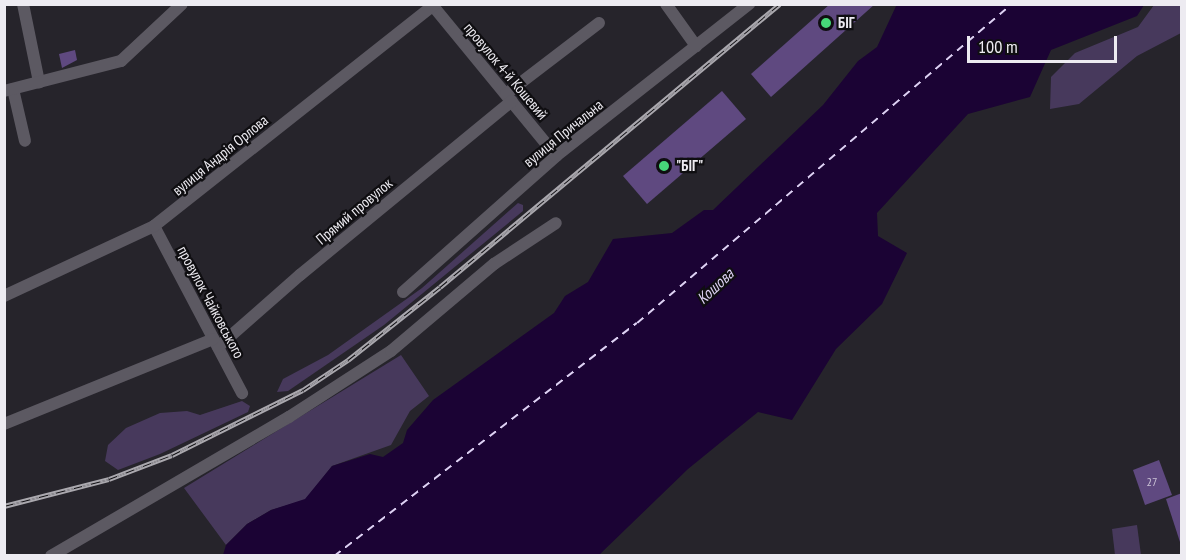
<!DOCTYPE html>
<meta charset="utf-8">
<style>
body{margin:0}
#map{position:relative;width:1186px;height:560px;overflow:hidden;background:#26242b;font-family:"PT Sans Narrow",sans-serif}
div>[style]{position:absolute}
.green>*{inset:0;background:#47395c}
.water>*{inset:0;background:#1b0334}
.ferry>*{height:1.5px;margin-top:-0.75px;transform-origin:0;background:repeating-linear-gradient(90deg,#ded2f4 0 8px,transparent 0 14px)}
.building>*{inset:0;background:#5f4980}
.minor>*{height:12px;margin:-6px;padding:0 6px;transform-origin:6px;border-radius:6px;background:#5c5962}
.rail>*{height:5px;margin-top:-2.5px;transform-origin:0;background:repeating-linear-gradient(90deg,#0f0e11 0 9px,#aaa8ae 0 18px);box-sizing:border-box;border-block:2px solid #aaa8ae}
.dots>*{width:16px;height:16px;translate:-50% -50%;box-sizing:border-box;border:3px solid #0f0e11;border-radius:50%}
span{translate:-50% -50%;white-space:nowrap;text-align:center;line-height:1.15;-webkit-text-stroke:4.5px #0f0e11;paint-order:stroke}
.number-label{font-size:12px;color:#cac2d5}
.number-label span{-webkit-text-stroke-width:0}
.poi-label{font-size:15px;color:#edebf1;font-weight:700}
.left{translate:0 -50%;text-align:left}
.street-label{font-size:15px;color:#edebf1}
.water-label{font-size:16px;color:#ded2f4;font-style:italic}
.frame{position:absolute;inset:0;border:6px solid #edebf1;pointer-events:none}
.scale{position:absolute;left:967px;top:36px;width:150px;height:27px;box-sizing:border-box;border:3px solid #edebf1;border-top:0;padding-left:8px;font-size:18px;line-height:21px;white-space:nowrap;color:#edebf1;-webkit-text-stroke:4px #0f0e11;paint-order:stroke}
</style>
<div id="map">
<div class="green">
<i style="clip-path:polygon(1154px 5px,1181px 5px,1181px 33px,1137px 56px,1079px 104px,1050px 109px,1051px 77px,1075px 53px,1138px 27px)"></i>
<i style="clip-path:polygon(518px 203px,523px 205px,523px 211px,384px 325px,288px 391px,277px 392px,283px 379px,328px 355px,422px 288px)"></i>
<i style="clip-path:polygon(401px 355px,429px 396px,410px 411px,391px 445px,332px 466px,305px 500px,271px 510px,247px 524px,226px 545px,184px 488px)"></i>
<i style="clip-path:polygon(242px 401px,250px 406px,248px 412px,160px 454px,118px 470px,105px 461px,108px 445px,126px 428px,160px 413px,187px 411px,200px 415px)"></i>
<i style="clip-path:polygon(1137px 525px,1141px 555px,1115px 555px,1112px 529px)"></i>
</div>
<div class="water">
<i style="clip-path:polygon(897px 4px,1144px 5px,1137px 16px,1051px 50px,1030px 97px,968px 114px,877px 213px,878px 236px,907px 253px,882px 304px,836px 349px,792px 420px,758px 412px,688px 469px,599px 555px,223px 555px,226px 545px,247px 524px,271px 510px,305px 499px,332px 466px,370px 454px,383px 457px,403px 443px,407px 430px,433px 400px,554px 313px,565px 296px,588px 282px,613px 239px,672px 233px,704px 210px,713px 210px,823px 105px,858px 61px,877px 47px)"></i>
</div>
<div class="ferry">
<i style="left:334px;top:556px;width:382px;rotate:-37.6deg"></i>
<i style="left:637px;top:323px;width:492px;rotate:-40.4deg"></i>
</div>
<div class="building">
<i style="clip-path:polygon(830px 4px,875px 4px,771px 97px,751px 74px)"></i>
<i style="clip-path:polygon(75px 50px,77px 60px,62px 68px,59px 54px)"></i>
<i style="clip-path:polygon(722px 91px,746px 119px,647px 204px,623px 176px)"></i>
<i style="clip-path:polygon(1159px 460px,1172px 495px,1145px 505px,1133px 470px)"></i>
<i style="clip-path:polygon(1182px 493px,1182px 542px,1180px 542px,1166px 499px)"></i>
</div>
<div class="minor">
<i style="left:23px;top:4px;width:80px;rotate:78.4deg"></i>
<i style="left:666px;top:4px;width:52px;rotate:54.5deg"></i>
<i style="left:433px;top:6px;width:194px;rotate:50.6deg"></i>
<i style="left:13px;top:89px;width:53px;rotate:77deg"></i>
<i style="left:4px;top:91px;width:121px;rotate:-14.4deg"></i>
<i style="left:121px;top:61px;width:83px;rotate:-43.1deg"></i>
<i style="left:506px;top:94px;width:117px;rotate:-37.4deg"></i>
<i style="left:154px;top:226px;width:189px;rotate:62.2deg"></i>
<i style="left:403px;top:292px;width:205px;rotate:-41.6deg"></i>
<i style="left:556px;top:156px;width:246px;rotate:-38.2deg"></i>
<i style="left:4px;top:296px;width:166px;rotate:-25deg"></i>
<i style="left:154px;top:226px;width:358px;rotate:-38.3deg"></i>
<i style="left:218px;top:347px;width:109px;rotate:-41.3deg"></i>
<i style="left:300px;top:275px;width:274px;rotate:-39.4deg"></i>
<i style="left:4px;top:424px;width:226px;rotate:-22.1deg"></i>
<i style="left:51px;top:556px;width:276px;rotate:-30.3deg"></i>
<i style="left:289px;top:417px;width:121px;rotate:-32.9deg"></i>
<i style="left:391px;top:351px;width:135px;rotate:-40.2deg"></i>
<i style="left:494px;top:264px;width:74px;rotate:-33.5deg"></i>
</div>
<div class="rail">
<i style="left:4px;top:506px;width:108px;rotate:-14.4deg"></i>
<i style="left:109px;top:479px;width:67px;rotate:-20.9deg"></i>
<i style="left:172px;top:455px;width:146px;rotate:-26.4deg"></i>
<i style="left:303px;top:390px;width:54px;rotate:-33.7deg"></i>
<i style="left:348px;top:360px;width:117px;rotate:-38.4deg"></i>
<i style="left:440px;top:287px;width:442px;rotate:-39.8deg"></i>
</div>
<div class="dots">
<i style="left:826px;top:23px;background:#47d779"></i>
<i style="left:664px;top:166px;background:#47d779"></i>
</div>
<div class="number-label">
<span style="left:1152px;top:482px">27</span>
</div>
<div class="poi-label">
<span class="left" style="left:838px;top:23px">БІГ</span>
<span class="left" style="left:676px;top:166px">"БІГ"</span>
</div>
<div class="street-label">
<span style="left:506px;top:71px;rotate:50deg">провулок 4-й Кошевий</span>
<span style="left:563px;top:133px;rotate:-39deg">вулиця Причальна</span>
<span style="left:220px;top:155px;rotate:-39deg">вулиця Андрія Орлова</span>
<span style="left:354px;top:211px;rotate:-40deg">Прямий провулок</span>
<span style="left:211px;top:302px;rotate:62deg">провулок Чайковського</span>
</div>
<div class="water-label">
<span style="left:715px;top:286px;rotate:-43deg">Кошова</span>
</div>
<div class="frame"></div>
<div class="scale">100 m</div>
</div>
